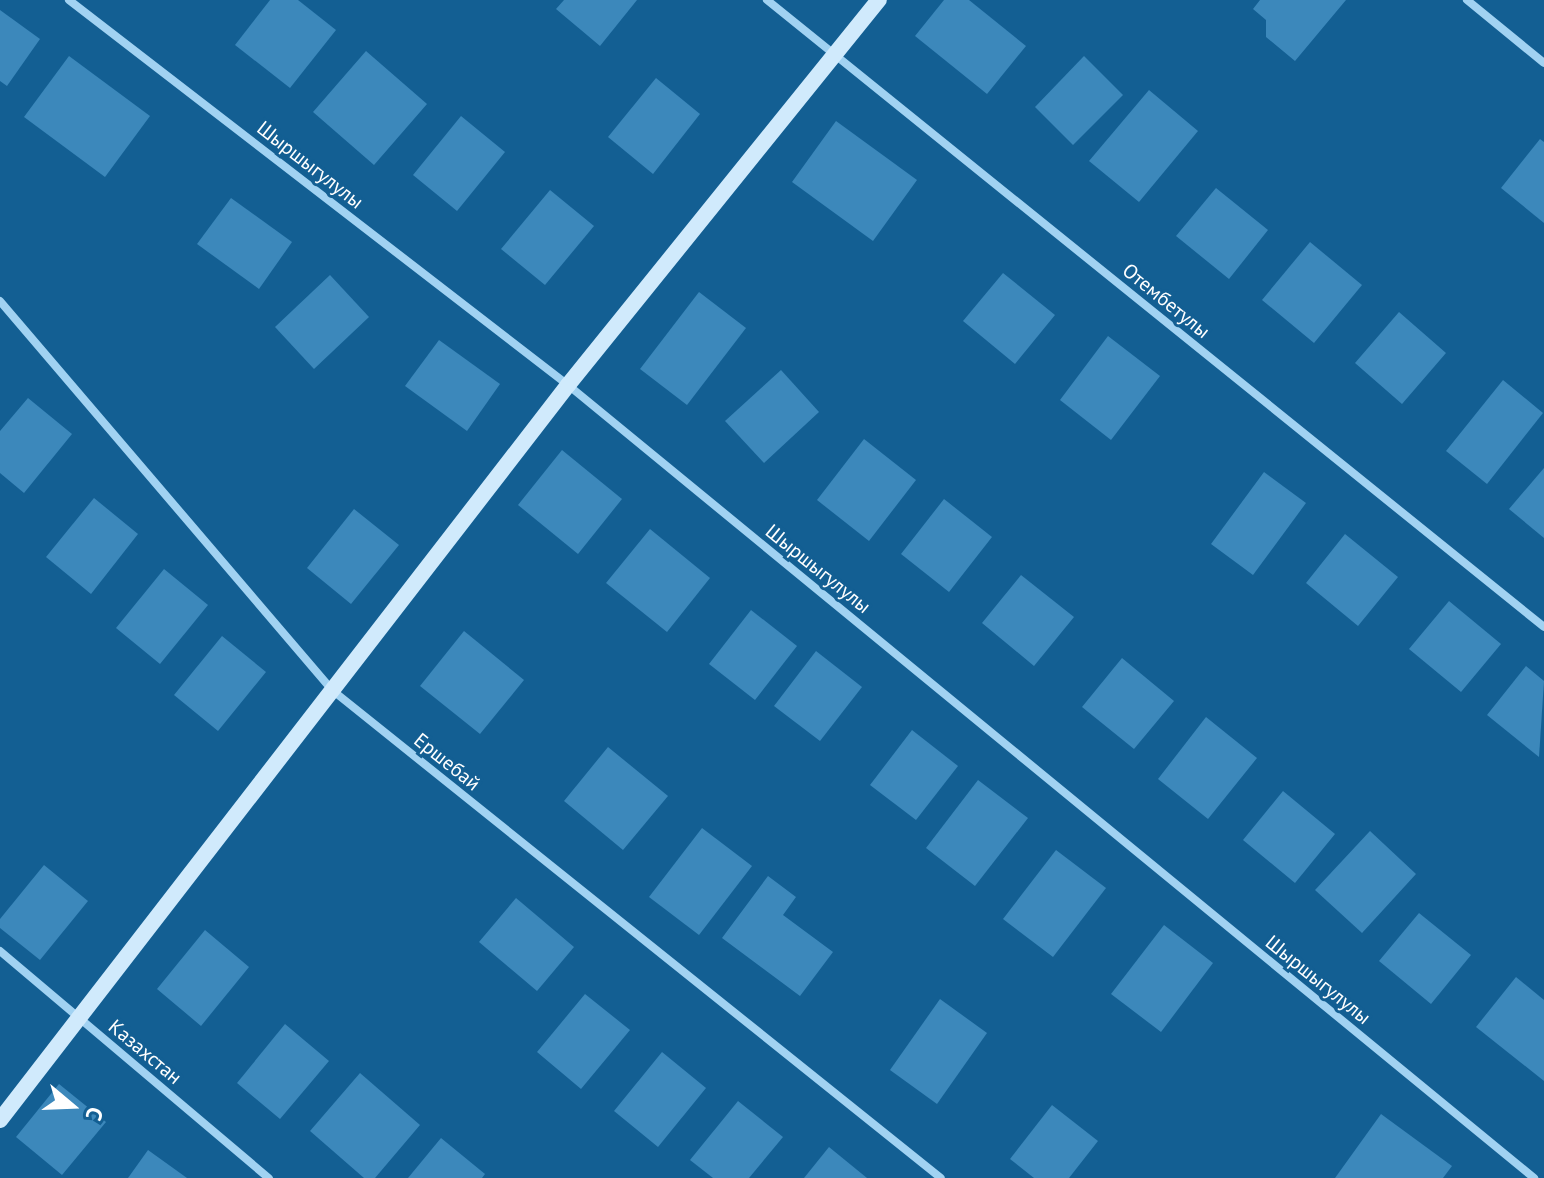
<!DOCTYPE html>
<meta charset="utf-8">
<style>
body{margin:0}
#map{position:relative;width:1544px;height:1178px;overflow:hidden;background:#135f93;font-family:"PT Sans",sans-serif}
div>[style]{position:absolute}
.building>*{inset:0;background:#3c88bb}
.street>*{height:8px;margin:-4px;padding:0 4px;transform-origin:4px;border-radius:4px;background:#a1d2f2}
.secondary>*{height:16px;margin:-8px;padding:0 8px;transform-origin:8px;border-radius:8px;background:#d0eafc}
span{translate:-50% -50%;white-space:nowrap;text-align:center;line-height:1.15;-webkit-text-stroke:6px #135f93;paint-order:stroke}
.street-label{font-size:20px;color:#fff}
.north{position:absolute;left:32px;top:1066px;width:80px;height:80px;-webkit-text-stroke:6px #135f93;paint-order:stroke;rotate:109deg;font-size:22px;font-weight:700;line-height:32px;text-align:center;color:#fff}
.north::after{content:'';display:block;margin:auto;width:28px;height:36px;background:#fff;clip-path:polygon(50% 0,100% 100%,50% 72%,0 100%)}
</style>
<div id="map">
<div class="building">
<i style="clip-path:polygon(270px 0,298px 0,336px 30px,290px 88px,235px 45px)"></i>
<i style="clip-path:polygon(564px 0,637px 0,600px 46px,556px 9px)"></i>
<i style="clip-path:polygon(944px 0,969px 0,1026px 46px,987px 94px,915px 36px)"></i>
<i style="clip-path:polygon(1260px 0,1346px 0,1295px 61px,1266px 37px,1266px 20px,1253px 9px)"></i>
<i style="clip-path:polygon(0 10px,40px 39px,7px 86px,0 81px)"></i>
<i style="clip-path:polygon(366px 51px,427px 104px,374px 165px,313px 112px)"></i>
<i style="clip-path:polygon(69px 56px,150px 116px,105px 177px,24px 117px)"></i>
<i style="clip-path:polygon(1084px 56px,1123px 95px,1073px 145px,1035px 107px)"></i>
<i style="clip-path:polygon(656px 78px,700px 114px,653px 174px,608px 137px)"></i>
<i style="clip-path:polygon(1149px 90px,1198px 131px,1139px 202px,1089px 161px)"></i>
<i style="clip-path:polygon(461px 116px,505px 152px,457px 211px,413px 175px)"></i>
<i style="clip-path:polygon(836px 121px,917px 180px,873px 241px,792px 182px)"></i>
<i style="clip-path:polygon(1540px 139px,1544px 142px,1544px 223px,1501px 188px)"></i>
<i style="clip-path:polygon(1216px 188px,1268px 230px,1229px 279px,1176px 236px)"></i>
<i style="clip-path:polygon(550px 190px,594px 226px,545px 285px,501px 249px)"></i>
<i style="clip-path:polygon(231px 198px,292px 242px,259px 289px,197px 244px)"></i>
<i style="clip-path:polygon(1310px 242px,1362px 285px,1314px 343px,1262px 300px)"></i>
<i style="clip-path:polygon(1003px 273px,1055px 315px,1015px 364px,963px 321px)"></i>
<i style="clip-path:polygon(330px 275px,369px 317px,314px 369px,275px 327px)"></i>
<i style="clip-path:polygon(699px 292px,746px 328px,687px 405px,640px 369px)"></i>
<i style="clip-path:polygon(1399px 312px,1446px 353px,1402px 404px,1355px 363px)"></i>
<i style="clip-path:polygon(1108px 336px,1160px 376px,1111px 440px,1060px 400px)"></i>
<i style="clip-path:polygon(439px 340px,500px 384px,467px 431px,405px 386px)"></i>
<i style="clip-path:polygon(781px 370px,819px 412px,764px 463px,725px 421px)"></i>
<i style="clip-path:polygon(1503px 380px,1543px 413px,1487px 484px,1446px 451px)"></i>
<i style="clip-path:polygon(28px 398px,72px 434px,24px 493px,0 473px,0 431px)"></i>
<i style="clip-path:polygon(864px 439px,916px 480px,869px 541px,817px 500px)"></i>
<i style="clip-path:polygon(562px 450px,622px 499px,578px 554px,518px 505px)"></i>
<i style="clip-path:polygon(1544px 468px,1544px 538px,1509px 509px)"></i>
<i style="clip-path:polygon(1264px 472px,1306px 503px,1253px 575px,1211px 544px)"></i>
<i style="clip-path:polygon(94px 498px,138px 534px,91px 594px,46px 557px)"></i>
<i style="clip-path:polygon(944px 499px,992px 537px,949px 592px,901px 554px)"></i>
<i style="clip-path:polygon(354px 509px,399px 545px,351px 604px,307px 568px)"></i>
<i style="clip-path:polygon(650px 529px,710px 578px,667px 632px,606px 583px)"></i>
<i style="clip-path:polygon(1345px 534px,1398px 577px,1358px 626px,1306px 583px)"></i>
<i style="clip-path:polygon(164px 569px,208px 605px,160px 664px,116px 628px)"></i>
<i style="clip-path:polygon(1021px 575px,1074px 617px,1034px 666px,982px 623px)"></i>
<i style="clip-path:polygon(1449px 601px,1501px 644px,1461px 692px,1409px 649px)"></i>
<i style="clip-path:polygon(751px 610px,797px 646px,755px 700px,709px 664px)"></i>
<i style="clip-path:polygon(464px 631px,524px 680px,480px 734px,420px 686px)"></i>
<i style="clip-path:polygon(222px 636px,266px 672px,218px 731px,174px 695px)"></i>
<i style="clip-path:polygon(816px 651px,862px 687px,820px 741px,774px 706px)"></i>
<i style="clip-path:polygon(1122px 658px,1174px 701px,1134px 749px,1082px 707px)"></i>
<i style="clip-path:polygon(1526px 666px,1544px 681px,1539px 757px,1487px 715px)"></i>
<i style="clip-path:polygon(1206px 717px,1257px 758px,1208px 819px,1158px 779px)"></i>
<i style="clip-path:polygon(912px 730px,958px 766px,916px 820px,870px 785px)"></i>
<i style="clip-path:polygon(608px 747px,668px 796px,623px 850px,564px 801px)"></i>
<i style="clip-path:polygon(978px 780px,1028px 818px,975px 886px,926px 848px)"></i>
<i style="clip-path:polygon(1283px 791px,1335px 834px,1295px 883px,1243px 840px)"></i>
<i style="clip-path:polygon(702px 828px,752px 866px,699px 935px,649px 897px)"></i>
<i style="clip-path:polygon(1370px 831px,1416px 874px,1362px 933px,1315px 890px)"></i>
<i style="clip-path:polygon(1056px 850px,1106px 888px,1053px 957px,1003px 919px)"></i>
<i style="clip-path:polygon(44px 865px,88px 901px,40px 960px,0 928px,0 919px)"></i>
<i style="clip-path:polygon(768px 876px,796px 897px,783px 915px,833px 952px,800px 996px,722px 938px)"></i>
<i style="clip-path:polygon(516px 898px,574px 947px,537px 991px,479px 942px)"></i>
<i style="clip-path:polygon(1419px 913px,1471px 955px,1431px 1004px,1379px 961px)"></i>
<i style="clip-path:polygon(1164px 925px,1213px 963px,1161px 1032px,1111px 994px)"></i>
<i style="clip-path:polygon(205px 930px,249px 967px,201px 1026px,157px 989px)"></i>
<i style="clip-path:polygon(1516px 977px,1544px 1000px,1544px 1081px,1476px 1027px)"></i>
<i style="clip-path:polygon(585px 994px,630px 1030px,581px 1089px,537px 1052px)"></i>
<i style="clip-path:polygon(940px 999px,987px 1033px,937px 1104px,890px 1070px)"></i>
<i style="clip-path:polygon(285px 1024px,329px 1061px,280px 1119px,237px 1083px)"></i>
<i style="clip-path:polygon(662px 1052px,706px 1088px,658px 1147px,614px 1111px)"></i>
<i style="clip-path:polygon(360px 1073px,420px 1125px,375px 1178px,364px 1178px,310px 1131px)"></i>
<i style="clip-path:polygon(59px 1084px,106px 1122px,62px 1175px,16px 1137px)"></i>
<i style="clip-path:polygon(738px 1101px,783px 1137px,749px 1178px,713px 1178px,690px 1160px)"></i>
<i style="clip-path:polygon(1052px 1105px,1098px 1141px,1069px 1178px,1034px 1178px,1010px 1159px)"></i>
<i style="clip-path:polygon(1381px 1114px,1452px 1166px,1443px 1178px,1335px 1178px)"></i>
<i style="clip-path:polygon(441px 1138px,485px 1174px,482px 1178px,408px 1178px)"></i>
<i style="clip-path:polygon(829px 1147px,867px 1178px,804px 1178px)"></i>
<i style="clip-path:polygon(148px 1150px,187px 1178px,128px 1178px)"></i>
</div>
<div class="street">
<i style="left:69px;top:0;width:630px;rotate:37.65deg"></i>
<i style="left:568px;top:385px;width:1250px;rotate:39.38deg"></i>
<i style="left:767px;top:0;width:998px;rotate:38.9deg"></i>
<i style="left:1467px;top:0;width:99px;rotate:39.3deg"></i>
<i style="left:0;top:301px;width:511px;rotate:49.52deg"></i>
<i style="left:332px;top:690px;width:780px;rotate:38.71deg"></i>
<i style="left:0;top:951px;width:352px;rotate:40.2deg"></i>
</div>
<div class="secondary">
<i style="left:0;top:1120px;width:929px;rotate:-52.3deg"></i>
<i style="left:568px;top:385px;width:495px;rotate:-51.1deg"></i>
</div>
<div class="street-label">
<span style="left:310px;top:165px;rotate:38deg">Шыршыгулулы</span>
<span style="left:1166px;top:301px;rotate:39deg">Отембетулы</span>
<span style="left:818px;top:569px;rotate:39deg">Шыршыгулулы</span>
<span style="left:447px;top:762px;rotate:39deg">Ершебай</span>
<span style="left:1318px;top:980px;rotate:39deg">Шыршыгулулы</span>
<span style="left:145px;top:1052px;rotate:40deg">Казахстан</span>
</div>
<div class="north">С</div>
</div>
